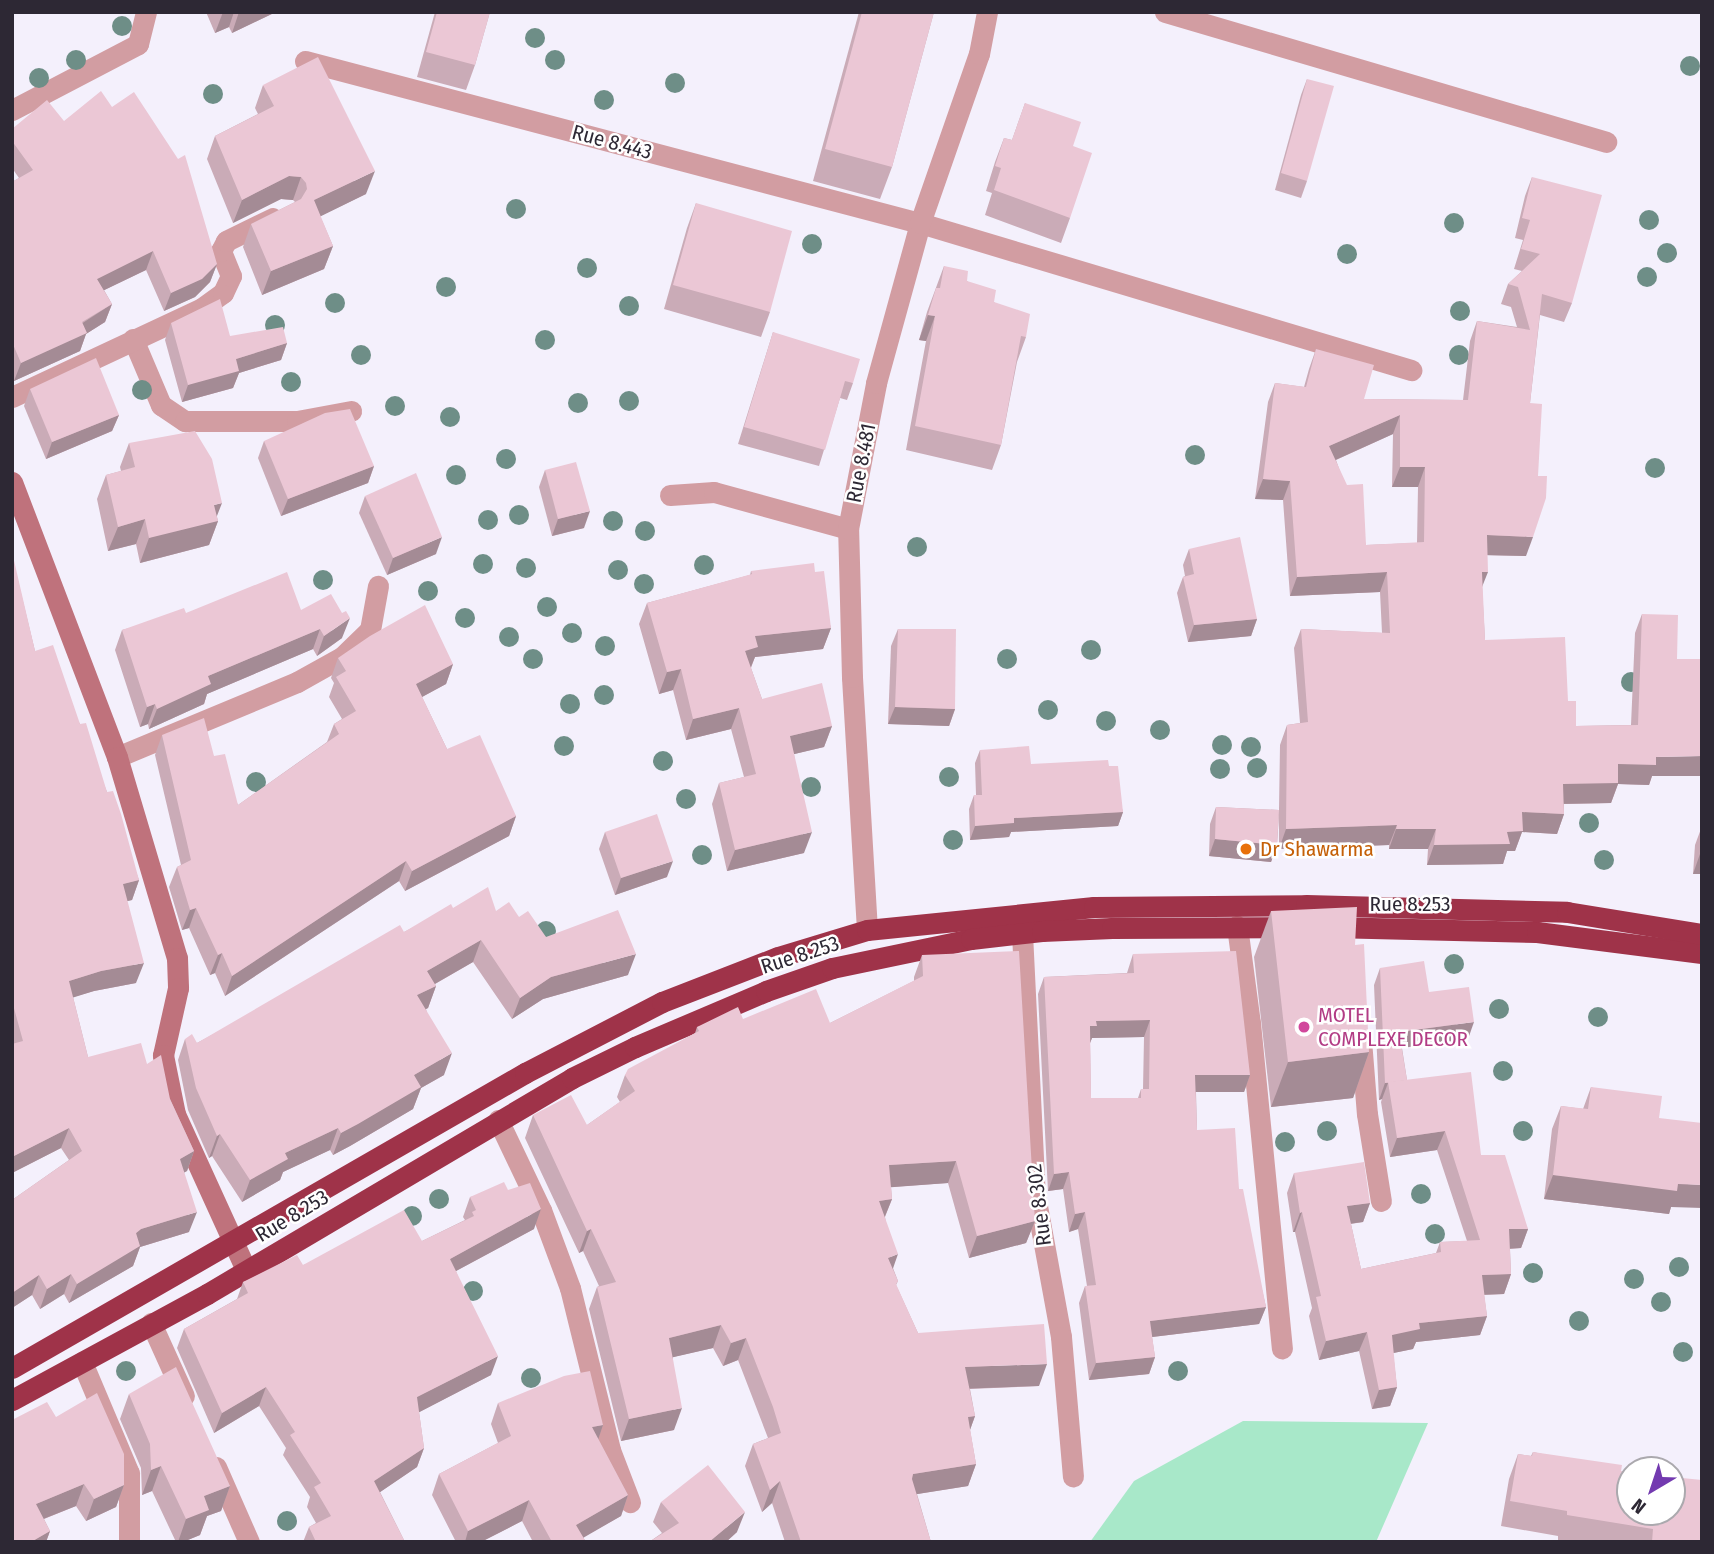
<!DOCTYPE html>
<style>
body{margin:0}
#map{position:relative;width:1714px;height:1554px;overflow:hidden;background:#f4f0fc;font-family:"Fira Sans Condensed",sans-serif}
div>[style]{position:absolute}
.green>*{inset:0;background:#a8e8c9}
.street>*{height:21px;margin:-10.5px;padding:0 10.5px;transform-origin:10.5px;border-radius:10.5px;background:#d29da2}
.secondary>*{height:21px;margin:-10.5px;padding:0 10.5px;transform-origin:10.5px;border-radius:10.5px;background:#bf727c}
.highway>*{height:21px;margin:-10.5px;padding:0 10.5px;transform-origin:10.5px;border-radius:10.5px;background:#9f3349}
.trees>*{width:20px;height:20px;margin:-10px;border-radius:50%;background:#6e8e87}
.wall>*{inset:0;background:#caabb7}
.shaded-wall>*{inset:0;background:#a48b95}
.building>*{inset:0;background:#ebc7d5}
.dots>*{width:19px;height:19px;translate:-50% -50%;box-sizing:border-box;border:4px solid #fff;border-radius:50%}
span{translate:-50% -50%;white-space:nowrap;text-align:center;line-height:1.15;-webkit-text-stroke:5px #fff;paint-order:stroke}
.street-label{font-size:21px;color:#2d2834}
.food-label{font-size:21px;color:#c56008}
.left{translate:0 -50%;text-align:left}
.hotel-label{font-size:21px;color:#b23c85}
.frame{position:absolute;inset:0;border:14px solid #2d2834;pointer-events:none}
.north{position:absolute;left:1616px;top:1456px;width:70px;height:70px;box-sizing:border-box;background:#fff;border:2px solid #aba9ae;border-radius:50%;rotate:219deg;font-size:19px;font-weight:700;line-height:28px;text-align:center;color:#2d2834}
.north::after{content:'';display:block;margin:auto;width:24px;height:32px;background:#733ab0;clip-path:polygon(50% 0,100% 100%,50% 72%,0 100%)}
</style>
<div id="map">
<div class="green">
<i style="clip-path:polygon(1243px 1421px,1428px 1423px,1376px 1542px,1090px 1542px,1134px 1481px)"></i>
</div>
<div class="street">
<i style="left:1165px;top:12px;width:460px;rotate:16.4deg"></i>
<i style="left:305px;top:61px;width:636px;rotate:14.76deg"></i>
<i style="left:920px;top:223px;width:513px;rotate:16.67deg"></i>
<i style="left:12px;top:110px;width:142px;rotate:-27.6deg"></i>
<i style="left:138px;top:44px;width:33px;rotate:-76deg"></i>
<i style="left:133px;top:339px;width:72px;rotate:67deg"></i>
<i style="left:161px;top:405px;width:29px;rotate:34deg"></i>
<i style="left:185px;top:421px;width:112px"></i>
<i style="left:297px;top:421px;width:55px;rotate:-10.5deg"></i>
<i style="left:12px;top:397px;width:210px;rotate:-25.1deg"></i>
<i style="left:202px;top:308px;width:26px;rotate:-36deg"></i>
<i style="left:223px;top:293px;width:19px;rotate:-65deg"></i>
<i style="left:231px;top:276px;width:27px;rotate:-112deg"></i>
<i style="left:221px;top:251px;width:11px;rotate:-63deg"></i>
<i style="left:226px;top:241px;width:52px;rotate:-26.1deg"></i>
<i style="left:670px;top:495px;width:44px;rotate:-3.9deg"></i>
<i style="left:714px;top:492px;width:139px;rotate:15.4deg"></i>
<i style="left:117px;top:757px;width:195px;rotate:-22.6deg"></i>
<i style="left:297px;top:682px;width:51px;rotate:-29.1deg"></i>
<i style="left:342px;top:657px;width:39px;rotate:-44deg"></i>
<i style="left:370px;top:630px;width:45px;rotate:-79.7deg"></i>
<i style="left:1237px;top:926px;width:98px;rotate:82.4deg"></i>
<i style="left:1250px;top:1023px;width:327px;rotate:84.4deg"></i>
<i style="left:867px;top:930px;width:253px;rotate:-93.4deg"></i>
<i style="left:852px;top:677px;width:148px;rotate:-91.5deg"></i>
<i style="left:848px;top:529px;width:149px;rotate:-79.1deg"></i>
<i style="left:876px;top:383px;width:166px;rotate:-74.6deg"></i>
<i style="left:920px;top:223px;width:179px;rotate:-70.8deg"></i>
<i style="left:979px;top:54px;width:43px;rotate:-79.2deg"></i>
<i style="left:1022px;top:933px;width:262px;rotate:87.2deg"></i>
<i style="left:1035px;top:1195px;width:144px;rotate:79.6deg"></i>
<i style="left:1061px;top:1337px;width:140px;rotate:85.1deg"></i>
<i style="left:1361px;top:1040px;width:74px;rotate:85.4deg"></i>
<i style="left:1367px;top:1114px;width:88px;rotate:80.9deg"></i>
<i style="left:498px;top:1120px;width:100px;rotate:64.5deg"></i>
<i style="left:541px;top:1210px;width:83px;rotate:69.6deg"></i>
<i style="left:570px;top:1288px;width:167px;rotate:76.1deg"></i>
<i style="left:610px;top:1450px;width:56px;rotate:69deg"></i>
<i style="left:151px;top:1323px;width:80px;rotate:65.7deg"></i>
<i style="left:82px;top:1362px;width:121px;rotate:67.1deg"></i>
<i style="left:129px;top:1473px;width:69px;rotate:90deg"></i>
<i style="left:216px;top:1467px;width:82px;rotate:66.3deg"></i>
</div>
<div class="secondary">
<i style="left:12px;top:482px;width:294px;rotate:69.1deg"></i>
<i style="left:117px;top:757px;width:210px;rotate:73.4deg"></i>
<i style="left:177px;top:958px;width:30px;rotate:88deg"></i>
<i style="left:178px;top:988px;width:69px;rotate:102.6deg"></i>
<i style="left:163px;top:1055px;width:60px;rotate:78.5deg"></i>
<i style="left:175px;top:1114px;width:171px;rotate:65.5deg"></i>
</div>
<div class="highway">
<i style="left:1330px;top:927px;width:207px;rotate:1.4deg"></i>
<i style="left:1537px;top:932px;width:166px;rotate:7.3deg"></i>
<i style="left:12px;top:1368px;width:592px;rotate:-29.9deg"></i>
<i style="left:525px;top:1073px;width:154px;rotate:-27.4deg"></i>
<i style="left:662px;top:1002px;width:124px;rotate:-21.2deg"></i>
<i style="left:778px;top:957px;width:93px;rotate:-16.9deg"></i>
<i style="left:867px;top:930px;width:228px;rotate:-5.8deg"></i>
<i style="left:1094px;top:907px;width:212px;rotate:-0.5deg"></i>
<i style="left:1306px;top:905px;width:261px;rotate:1.5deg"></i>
<i style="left:1567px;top:912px;width:137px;rotate:9.3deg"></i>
<i style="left:12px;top:1400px;width:222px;rotate:-28.5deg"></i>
<i style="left:207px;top:1294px;width:424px;rotate:-30.6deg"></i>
<i style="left:572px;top:1078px;width:70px;rotate:-26.2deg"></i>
<i style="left:635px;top:1047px;width:142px;rotate:-23.1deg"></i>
<i style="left:766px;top:991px;width:70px;rotate:-19.2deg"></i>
<i style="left:832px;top:968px;width:142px;rotate:-11.8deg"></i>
<i style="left:971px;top:939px;width:71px;rotate:-6.4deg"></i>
<i style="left:1042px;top:931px;width:70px;rotate:-2.5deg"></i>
<i style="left:1112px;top:928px;width:182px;rotate:-0.3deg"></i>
</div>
<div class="trees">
<i style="left:122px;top:26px"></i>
<i style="left:535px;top:38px"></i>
<i style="left:76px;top:60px"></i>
<i style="left:555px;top:60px"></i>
<i style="left:1690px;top:66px"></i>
<i style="left:39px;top:78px"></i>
<i style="left:675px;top:83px"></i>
<i style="left:213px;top:94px"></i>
<i style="left:604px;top:100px"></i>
<i style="left:516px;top:209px"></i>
<i style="left:1649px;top:220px"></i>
<i style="left:1454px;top:223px"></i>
<i style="left:812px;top:244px"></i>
<i style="left:1667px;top:253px"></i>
<i style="left:1347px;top:254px"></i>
<i style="left:587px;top:268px"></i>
<i style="left:1647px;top:277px"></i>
<i style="left:446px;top:287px"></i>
<i style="left:335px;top:303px"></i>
<i style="left:629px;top:306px"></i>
<i style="left:1460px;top:311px"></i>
<i style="left:275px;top:325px"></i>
<i style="left:545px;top:340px"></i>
<i style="left:361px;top:355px"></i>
<i style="left:1459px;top:355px"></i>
<i style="left:291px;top:382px"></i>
<i style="left:142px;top:390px"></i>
<i style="left:629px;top:401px"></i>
<i style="left:578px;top:403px"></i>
<i style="left:395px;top:406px"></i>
<i style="left:450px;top:417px"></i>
<i style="left:1195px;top:455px"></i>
<i style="left:506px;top:459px"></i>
<i style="left:1655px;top:468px"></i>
<i style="left:456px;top:475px"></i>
<i style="left:519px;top:515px"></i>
<i style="left:488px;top:520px"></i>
<i style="left:613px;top:521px"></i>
<i style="left:645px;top:531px"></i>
<i style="left:917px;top:547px"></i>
<i style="left:483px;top:564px"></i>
<i style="left:704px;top:565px"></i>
<i style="left:526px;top:568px"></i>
<i style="left:618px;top:570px"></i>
<i style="left:323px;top:580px"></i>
<i style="left:644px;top:584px"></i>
<i style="left:428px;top:591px"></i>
<i style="left:547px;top:607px"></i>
<i style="left:465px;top:618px"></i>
<i style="left:572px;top:633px"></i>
<i style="left:509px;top:637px"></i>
<i style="left:605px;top:646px"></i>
<i style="left:1091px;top:650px"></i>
<i style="left:533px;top:659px"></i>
<i style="left:1007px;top:659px"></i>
<i style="left:1631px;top:682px"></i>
<i style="left:604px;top:695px"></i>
<i style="left:570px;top:704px"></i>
<i style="left:1048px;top:710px"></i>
<i style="left:1106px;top:721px"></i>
<i style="left:1160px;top:730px"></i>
<i style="left:1222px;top:745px"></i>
<i style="left:564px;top:746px"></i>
<i style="left:1251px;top:747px"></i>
<i style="left:663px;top:761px"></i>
<i style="left:1257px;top:768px"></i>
<i style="left:1220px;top:769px"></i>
<i style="left:949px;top:777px"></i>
<i style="left:256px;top:782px"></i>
<i style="left:811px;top:787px"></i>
<i style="left:686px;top:799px"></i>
<i style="left:1589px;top:823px"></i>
<i style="left:953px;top:840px"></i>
<i style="left:702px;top:855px"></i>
<i style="left:1604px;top:860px"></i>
<i style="left:546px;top:931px"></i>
<i style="left:1454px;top:964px"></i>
<i style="left:1499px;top:1009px"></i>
<i style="left:1598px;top:1017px"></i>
<i style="left:1503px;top:1071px"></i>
<i style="left:1327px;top:1131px"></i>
<i style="left:1523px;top:1131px"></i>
<i style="left:1285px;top:1142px"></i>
<i style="left:1421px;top:1194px"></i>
<i style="left:439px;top:1199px"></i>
<i style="left:412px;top:1216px"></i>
<i style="left:1435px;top:1234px"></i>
<i style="left:1679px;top:1267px"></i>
<i style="left:1533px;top:1273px"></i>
<i style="left:1634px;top:1279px"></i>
<i style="left:473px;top:1291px"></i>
<i style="left:1661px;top:1302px"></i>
<i style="left:1579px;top:1321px"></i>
<i style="left:1683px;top:1352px"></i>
<i style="left:126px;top:1371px"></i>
<i style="left:1178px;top:1371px"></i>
<i style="left:531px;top:1378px"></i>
<i style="left:287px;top:1521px"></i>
</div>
<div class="wall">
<i style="clip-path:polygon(206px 12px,276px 12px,232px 33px,229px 27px,215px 33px)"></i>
<i style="clip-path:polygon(435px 12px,490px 12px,475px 65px,466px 90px,417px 77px)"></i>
<i style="clip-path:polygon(859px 12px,934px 12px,892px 167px,880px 199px,813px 181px)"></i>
<i style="clip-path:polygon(1307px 79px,1307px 181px,1301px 198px,1275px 190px,1301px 95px)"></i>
<i style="clip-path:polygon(263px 85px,366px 194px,320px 216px,333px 246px,324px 269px,262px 295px,243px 247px,251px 224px,295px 202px,293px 200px,281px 199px,233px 223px,207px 159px,215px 136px,258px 114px,255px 108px)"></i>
<i style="clip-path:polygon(1025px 103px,1073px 146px,1070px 218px,1061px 243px,985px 215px,992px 193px,986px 191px,995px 162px,1004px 138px,1012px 140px)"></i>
<i style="clip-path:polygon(64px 121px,217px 264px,210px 282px,195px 297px,164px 311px,146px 270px,104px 290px,112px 304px,105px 322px,86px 334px,80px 351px,14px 381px,12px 376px,12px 182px,19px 178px,12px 168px,12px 129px)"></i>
<i style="clip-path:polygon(evenodd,1532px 177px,1572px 303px,1564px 322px,1540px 315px,1530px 403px,1526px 556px,1487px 555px,1482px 587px,1485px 640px,1568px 701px,1576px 726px,1631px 725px,1635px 633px,1642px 614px,1652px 776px,1649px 785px,1618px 784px,1611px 803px,1564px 804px,1564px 814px,1557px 834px,1522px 832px,1515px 851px,1507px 851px,1503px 864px,1427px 865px,1428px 849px,1389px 849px,1389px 845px,1279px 849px,1279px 815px,1277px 845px,1271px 862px,1209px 856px,1210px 824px,1216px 807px,1279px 810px,1280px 745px,1287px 725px,1300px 723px,1294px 648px,1301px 629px,1382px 633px,1380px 592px,1290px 596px,1283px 500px,1255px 499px,1268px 402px,1275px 383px,1304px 387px,1309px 369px,1316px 349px,1364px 399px,1463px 400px,1470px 341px,1477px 321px,1517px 327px,1511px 307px,1501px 304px,1508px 284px,1522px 271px,1514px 269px,1523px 240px,1515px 238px,1525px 196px,1532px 177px,1393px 434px,1392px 487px,1418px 487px,1417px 543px,1366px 545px,1336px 460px,1393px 434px)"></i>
<i style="clip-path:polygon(696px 203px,770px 312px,761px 337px,664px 309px,687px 228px)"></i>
<i style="clip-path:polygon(944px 266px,967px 281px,994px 302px,1026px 337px,1017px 362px,1001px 445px,992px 470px,906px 450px,926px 341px,919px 340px,927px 312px)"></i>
<i style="clip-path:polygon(171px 323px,230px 336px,287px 343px,281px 360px,239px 373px,233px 388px,182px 402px,165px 340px)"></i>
<i style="clip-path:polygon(773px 332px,853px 383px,847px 400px,840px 398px,819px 466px,738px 444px)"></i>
<i style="clip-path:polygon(30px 389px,119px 415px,112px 431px,46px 459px,24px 406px)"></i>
<i style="clip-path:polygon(264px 441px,374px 466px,368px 483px,281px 516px,258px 458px)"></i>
<i style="clip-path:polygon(129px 443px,217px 517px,218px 521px,209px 545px,140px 563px,136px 544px,108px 551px,97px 499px,106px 475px,121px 471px,120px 467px)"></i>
<i style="clip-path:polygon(545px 470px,584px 528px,552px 536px,539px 487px)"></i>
<i style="clip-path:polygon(365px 496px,436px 554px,387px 575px,359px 513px)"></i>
<i style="clip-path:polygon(1189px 549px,1257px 619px,1251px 636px,1188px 642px,1177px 593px,1183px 577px,1185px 576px,1183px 565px)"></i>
<i style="clip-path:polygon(12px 556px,35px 651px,80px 724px,107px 792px,139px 880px,132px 900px,127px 901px,136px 983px,94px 991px,73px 997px,88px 1057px,147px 1064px,170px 1099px,194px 1151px,187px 1171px,184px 1172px,189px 1232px,140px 1247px,133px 1266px,69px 1303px,64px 1294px,40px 1309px,32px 1295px,12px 1308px,12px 1200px,69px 1160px,61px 1148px,12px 1173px)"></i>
<i style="clip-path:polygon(751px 571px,815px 572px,831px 628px,823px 649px,755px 657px,751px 668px,762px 699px,832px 726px,824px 747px,794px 754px,804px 853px,727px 871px,712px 804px,719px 783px,744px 777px,731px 729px,686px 740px,673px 690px,659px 694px,639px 624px,647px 603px,750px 575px)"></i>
<i style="clip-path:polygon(301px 610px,342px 638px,317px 656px,313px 649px,207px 694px,204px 704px,149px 729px,148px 724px,140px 727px,115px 650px,122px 630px,186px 613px)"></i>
<i style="clip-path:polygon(898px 629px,955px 709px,949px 726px,888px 724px,891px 646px)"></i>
<i style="clip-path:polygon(338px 658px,453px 664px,446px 684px,422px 697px,447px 749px,516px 816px,509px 836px,405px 891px,399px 881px,225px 996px,215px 973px,210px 975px,189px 928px,182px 930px,169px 887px,177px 867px,181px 865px,155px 755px,162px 735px,214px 756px,238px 805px,327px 742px,334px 724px,342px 719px,329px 697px,334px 683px,331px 678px)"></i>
<i style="clip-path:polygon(980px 750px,1031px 764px,1109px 766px,1123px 812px,1118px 826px,1011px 832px,1009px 837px,970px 840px,969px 809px,974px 795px,976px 795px,975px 763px)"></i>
<i style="clip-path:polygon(1702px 826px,1702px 874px,1693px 874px,1695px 845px)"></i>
<i style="clip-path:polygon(605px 832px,667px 877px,615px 895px,599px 849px)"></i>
<i style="clip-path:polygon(453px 908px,496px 911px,519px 917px,546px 937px,628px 975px,543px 999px,512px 1019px,473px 962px,435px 984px,436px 986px,428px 1008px,426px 1009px,444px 1075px,421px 1088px,413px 1109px,350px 1146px,333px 1155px,330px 1150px,283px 1172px,280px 1180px,242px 1202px,212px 1156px,209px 1158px,188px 1110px,178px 1060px,185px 1039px,197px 1043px,404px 932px)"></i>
<i style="clip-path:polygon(1271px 911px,1355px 945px,1369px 1052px,1353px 1098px,1271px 1107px,1254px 957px)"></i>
<i style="clip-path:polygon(evenodd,1133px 954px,1250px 1075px,1244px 1092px,1196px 1092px,1197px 1130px,1239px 1189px,1266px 1307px,1259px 1324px,1152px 1337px,1155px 1357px,1149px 1374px,1089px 1380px,1079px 1303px,1085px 1286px,1087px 1286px,1078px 1229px,1069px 1232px,1063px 1189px,1048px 1191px,1038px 994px,1044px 977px,1127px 973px,1133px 954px,1144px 1037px,1143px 1089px,1141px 1089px,1138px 1098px,1091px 1098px,1090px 1043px,1092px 1038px,1144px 1037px)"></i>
<i style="clip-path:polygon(922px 955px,1035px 1221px,1026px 1243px,969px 1258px,948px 1183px,891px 1187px,892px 1199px,885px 1217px,893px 1268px,898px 1281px,896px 1285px,918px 1333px,1039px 1386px,970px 1389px,975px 1416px,970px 1430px,976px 1464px,968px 1486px,917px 1494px,931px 1542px,785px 1542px,772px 1503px,762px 1512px,745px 1466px,753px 1444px,768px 1438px,738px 1360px,723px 1366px,713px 1348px,673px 1357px,674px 1430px,621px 1441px,589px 1309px,597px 1287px,599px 1286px,583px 1251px,579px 1253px,525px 1138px,533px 1115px,587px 1125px,620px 1102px,617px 1097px,625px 1075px,695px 1033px,697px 1027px,743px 1019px,830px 1023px,914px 981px,914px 977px)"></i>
<i style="clip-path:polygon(1380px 968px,1429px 992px,1468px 1039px,1402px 1048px,1407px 1080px,1481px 1155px,1528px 1229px,1521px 1248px,1510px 1249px,1511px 1274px,1504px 1294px,1484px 1295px,1487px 1316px,1480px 1335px,1416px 1342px,1413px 1349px,1393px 1353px,1397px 1387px,1390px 1406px,1372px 1409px,1359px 1351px,1319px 1360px,1309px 1316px,1312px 1308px,1295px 1232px,1293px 1232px,1287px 1193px,1294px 1173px,1370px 1203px,1363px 1222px,1351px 1224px,1361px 1269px,1436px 1253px,1440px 1242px,1467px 1241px,1437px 1150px,1390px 1157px,1381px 1102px,1382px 1099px,1379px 1100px,1374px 985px)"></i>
<i style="clip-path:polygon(1591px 1087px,1659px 1118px,1671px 1207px,1669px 1214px,1544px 1199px,1552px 1129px,1561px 1106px,1583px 1109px)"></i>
<i style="clip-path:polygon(508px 1190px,534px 1229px,456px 1271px,491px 1375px,419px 1412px,424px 1448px,417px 1467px,380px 1492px,405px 1542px,303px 1542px,309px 1527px,316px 1523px,307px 1507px,310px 1497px,283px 1455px,286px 1448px,259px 1406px,214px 1433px,177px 1348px,184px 1329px,237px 1299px,243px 1282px,303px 1265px,422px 1241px,465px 1220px,463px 1217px,470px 1197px)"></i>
<i style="clip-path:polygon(129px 1394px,230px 1486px,221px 1511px,207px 1516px,200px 1535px,183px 1542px,176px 1542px,152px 1491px,142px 1495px,141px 1468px,120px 1419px)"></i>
<i style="clip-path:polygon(498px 1403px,603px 1425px,598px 1439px,628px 1495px,621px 1516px,583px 1537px,586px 1542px,533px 1542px,522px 1521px,481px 1542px,456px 1542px,432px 1495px,439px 1474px,498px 1443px,491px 1424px)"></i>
<i style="clip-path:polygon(56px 1417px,124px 1485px,116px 1507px,86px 1521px,76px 1506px,44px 1519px,50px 1531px,46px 1542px,12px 1542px)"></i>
<i style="clip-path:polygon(1533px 1452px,1621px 1471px,1702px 1542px,1568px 1542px,1558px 1540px,1558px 1536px,1501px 1526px,1509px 1479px,1518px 1454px,1531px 1456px)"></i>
<i style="clip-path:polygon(661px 1502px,737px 1532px,726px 1542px,649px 1542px,662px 1533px,653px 1522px)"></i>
</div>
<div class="shaded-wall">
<i style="clip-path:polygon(223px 12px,234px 12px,229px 27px,215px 33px)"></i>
<i style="clip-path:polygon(239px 12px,276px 12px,232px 33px)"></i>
<i style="clip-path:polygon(375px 171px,366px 194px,305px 224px,314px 200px)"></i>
<i style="clip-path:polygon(289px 176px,301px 177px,293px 200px,281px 199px,233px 223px,242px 200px)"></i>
<i style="clip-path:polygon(333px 246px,324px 269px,262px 295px,271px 271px)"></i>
<i style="clip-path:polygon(153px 251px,146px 270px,90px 297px,97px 279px)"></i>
<i style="clip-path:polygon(217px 264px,210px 282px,195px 297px,164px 311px,171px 293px)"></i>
<i style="clip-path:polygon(112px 304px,105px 322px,86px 334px,80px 351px,14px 381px,21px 363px)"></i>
<i style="clip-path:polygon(928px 315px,935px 316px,926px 341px,919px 340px)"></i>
<i style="clip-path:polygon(287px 343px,281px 360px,239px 373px,233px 388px,182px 402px,188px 385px,236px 359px)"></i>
<i style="clip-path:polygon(119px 415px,112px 431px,46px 459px,52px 442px)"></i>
<i style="clip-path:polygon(1400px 415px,1393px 434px,1322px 466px,1329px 446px)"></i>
<i style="clip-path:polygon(374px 466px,368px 483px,281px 516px,288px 499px)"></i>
<i style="clip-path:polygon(1400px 467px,1425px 467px,1418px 487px,1392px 487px)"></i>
<i style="clip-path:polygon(1263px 479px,1290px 481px,1283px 500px,1255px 499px)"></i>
<i style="clip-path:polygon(222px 503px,215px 521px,218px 521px,209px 545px,140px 563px,149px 538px,214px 505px)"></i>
<i style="clip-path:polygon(590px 511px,584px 528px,552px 536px,558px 519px)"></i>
<i style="clip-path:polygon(145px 519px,136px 544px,108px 551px,118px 527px)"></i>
<i style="clip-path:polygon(1487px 535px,1533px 537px,1526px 556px,1479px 555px)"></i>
<i style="clip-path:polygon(442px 537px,436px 554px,387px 575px,393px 558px)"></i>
<i style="clip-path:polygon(1387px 572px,1380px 592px,1290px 596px,1297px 577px)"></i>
<i style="clip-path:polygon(1482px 572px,1488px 572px,1480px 592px)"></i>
<i style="clip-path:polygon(350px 618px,342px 638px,317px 656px,324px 636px)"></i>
<i style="clip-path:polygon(1257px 619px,1251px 636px,1188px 642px,1194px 625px)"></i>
<i style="clip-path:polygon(831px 628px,823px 649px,755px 657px,750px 669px,745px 651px,755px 636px)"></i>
<i style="clip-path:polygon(320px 629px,313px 649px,207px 694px,204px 704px,149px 729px,157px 709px,208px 676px)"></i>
<i style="clip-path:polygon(453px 664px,446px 684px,409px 704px,416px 684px)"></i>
<i style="clip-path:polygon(681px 669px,673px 690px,659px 694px,667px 672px)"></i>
<i style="clip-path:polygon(155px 704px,148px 724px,140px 727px,147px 707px)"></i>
<i style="clip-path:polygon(895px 707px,955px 709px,949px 726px,888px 724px)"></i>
<i style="clip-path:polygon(739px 708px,731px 729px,686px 740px,693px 719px)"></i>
<i style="clip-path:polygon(832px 726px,824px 747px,782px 757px,790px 736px)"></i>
<i style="clip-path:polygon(1702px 756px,1702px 776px,1652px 776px,1649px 785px,1618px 784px,1611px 803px,1556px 804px,1563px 784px,1618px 764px,1656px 757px)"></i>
<i style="clip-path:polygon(1123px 812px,1118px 826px,1011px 832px,1009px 837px,970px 840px,975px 826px,1014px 818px)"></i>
<i style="clip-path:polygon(1522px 812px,1564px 814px,1557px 834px,1522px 832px,1515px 851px,1507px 851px,1503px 864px,1427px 865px,1434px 845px,1507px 832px)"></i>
<i style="clip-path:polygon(516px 816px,509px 836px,405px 891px,412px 871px)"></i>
<i style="clip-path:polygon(1397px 825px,1389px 845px,1279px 849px,1286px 829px)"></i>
<i style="clip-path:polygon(1396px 829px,1436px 829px,1428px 849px,1389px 849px)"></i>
<i style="clip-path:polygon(812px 832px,804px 853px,727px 871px,735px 850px)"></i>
<i style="clip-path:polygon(1215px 839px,1277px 845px,1271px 862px,1209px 856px)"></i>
<i style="clip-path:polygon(1700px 854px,1702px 854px,1702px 874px,1693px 874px)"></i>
<i style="clip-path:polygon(406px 861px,399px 881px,225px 996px,232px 976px)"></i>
<i style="clip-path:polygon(673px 861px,667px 877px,615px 895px,621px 878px)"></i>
<i style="clip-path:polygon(139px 880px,132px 900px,115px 904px,123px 884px)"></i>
<i style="clip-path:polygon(196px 908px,189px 928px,182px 930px,190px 910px)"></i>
<i style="clip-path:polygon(481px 940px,473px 962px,419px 993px,427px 971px)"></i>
<i style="clip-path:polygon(222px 953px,215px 973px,210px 975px,218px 955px)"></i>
<i style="clip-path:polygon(636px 954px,628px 975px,543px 999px,512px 1019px,520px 998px,551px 977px)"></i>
<i style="clip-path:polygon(144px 963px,136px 983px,94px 991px,62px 1001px,69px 981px,101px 971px)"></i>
<i style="clip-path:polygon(436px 986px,428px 1008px,410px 1017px,417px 995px)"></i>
<i style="clip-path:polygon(1150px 1020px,1144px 1037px,1092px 1038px,1090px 1043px,1090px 1026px,1096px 1021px)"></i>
<i style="clip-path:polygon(1474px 1022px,1468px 1039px,1393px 1049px,1399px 1032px)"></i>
<i style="clip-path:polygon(1369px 1052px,1353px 1098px,1271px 1107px,1288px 1062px)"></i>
<i style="clip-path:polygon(452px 1053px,444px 1075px,421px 1088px,413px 1109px,350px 1146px,333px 1155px,341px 1133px,414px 1075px)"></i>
<i style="clip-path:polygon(1195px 1075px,1250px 1075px,1244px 1092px,1189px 1092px)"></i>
<i style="clip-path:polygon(1385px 1083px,1388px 1083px,1382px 1099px,1379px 1100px)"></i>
<i style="clip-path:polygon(69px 1128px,61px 1148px,12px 1173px,12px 1157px)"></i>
<i style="clip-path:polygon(338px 1128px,330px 1150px,283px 1172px,280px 1180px,242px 1202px,250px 1180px,285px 1153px)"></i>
<i style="clip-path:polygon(1445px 1131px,1437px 1150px,1390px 1157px,1397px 1138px)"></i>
<i style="clip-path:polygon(220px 1134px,212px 1156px,209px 1158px,217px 1136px)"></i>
<i style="clip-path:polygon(194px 1151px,187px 1171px,173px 1179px,180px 1159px)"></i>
<i style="clip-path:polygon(956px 1161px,948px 1183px,881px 1188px,889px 1165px)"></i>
<i style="clip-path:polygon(1069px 1172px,1063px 1189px,1048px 1191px,1054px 1174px)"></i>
<i style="clip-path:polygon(1553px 1175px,1702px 1185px,1702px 1208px,1671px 1207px,1669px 1214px,1544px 1199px)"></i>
<i style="clip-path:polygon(892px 1199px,883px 1221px,879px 1201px)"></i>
<i style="clip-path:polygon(1370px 1203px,1363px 1222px,1340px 1225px,1347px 1206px)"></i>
<i style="clip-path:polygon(541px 1209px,534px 1229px,443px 1278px,450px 1259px)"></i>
<i style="clip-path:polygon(197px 1212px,189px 1232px,140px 1247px,133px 1266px,69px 1303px,77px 1284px,141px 1229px)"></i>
<i style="clip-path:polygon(1085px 1212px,1078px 1229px,1069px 1232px,1075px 1214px)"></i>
<i style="clip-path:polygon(1302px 1212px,1295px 1232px,1293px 1232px,1300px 1213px)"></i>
<i style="clip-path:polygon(1035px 1221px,1026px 1243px,969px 1258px,977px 1236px)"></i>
<i style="clip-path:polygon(591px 1229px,583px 1251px,579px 1253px,587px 1231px)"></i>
<i style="clip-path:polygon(1509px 1229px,1528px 1229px,1521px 1248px,1502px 1249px)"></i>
<i style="clip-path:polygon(898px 1254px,890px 1277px,888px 1258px)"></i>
<i style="clip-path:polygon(71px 1274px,64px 1294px,40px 1309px,47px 1289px)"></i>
<i style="clip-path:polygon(1511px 1274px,1504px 1294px,1474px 1295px,1482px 1275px)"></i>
<i style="clip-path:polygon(39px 1275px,32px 1295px,12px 1308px,12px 1293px)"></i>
<i style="clip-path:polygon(1266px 1307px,1259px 1324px,1144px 1338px,1150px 1321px)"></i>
<i style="clip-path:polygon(1487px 1316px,1480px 1335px,1416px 1342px,1413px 1349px,1384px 1355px,1392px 1335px,1419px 1323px)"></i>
<i style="clip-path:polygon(721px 1325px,713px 1348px,661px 1360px,669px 1338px)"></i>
<i style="clip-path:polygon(1367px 1332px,1359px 1351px,1319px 1360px,1326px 1341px)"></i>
<i style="clip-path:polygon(746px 1338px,738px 1360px,723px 1366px,731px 1343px)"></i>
<i style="clip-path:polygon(498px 1356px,491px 1375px,410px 1417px,417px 1397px)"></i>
<i style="clip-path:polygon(1155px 1357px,1149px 1374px,1089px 1380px,1096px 1363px)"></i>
<i style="clip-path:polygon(1047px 1364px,1039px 1386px,957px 1389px,965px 1367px)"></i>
<i style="clip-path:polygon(266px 1387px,259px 1406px,214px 1433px,222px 1413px)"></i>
<i style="clip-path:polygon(1397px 1387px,1390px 1406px,1372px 1409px,1379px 1390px)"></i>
<i style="clip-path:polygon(682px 1408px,674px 1430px,621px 1441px,629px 1419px)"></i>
<i style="clip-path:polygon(975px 1416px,967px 1438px,968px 1417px)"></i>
<i style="clip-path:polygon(603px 1425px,596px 1446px,592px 1427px)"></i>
<i style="clip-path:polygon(424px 1448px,417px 1467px,367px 1501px,374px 1481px)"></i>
<i style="clip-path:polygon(976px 1464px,968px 1486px,905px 1496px,913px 1474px)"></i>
<i style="clip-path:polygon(161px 1466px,152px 1491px,142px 1495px,151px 1470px)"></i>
<i style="clip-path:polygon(780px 1481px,772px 1503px,762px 1512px,770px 1490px)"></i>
<i style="clip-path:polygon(84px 1484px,76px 1506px,28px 1525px,36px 1504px)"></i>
<i style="clip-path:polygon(124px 1485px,116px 1507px,86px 1521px,94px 1499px)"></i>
<i style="clip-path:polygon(230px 1486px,221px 1511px,207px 1516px,200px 1535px,183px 1542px,178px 1542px,186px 1519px,204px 1496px)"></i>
<i style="clip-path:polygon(628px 1495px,621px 1516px,576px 1542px,576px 1525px)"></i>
<i style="clip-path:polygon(529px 1500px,522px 1521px,481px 1542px,465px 1542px,468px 1531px)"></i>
<i style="clip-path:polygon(745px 1512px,737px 1532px,726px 1542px,709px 1542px)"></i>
<i style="clip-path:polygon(50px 1531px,46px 1542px,31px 1542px)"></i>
</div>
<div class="building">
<i style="clip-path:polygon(437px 12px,490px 12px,475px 65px,426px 52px)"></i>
<i style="clip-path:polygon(862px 12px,934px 12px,892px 167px,825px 149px)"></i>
<i style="clip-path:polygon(318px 57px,375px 171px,314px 200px,333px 246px,271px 271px,251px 224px,301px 199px,307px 189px,306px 183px,301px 177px,289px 176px,242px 200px,215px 136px,274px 106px,263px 85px)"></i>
<i style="clip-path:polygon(1307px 79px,1334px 86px,1307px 181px,1281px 173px)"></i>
<i style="clip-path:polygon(101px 91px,112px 107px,134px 92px,178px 159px,185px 155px,217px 264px,202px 279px,171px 293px,153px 251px,97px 279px,112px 304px,82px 322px,87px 333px,21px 363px,12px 342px,12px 182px,33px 170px,12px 141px,12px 129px,47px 100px,64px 121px)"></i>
<i style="clip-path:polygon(1025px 103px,1081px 122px,1073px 146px,1092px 153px,1070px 218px,994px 190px,1001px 168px,995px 166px,1004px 138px,1012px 140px)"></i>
<i style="clip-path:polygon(evenodd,1532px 177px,1602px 195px,1572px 303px,1542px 294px,1530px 403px,1542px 404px,1538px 476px,1547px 476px,1546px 498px,1533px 537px,1487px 535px,1488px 572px,1482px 572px,1485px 640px,1565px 637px,1568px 701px,1576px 701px,1576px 726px,1638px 725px,1642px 614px,1678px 615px,1677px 659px,1702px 659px,1702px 756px,1656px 757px,1656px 765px,1618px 764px,1618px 783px,1563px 784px,1564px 814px,1522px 812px,1523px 831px,1507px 832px,1510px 844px,1434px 845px,1436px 829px,1396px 829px,1397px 825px,1286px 829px,1287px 725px,1308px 722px,1301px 629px,1390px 633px,1387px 572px,1297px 577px,1290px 481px,1263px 479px,1275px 383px,1306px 387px,1316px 349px,1374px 365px,1364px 399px,1468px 400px,1477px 321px,1530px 330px,1518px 287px,1508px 284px,1540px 254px,1521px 249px,1530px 220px,1522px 218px,1532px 177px,1400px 415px,1400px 467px,1425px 467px,1424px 542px,1366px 545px,1363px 484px,1347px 485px,1329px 446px,1400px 415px)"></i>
<i style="clip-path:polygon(696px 203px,792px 231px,770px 312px,673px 285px)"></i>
<i style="clip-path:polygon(944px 266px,968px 271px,967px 281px,996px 290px,994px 302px,1030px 314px,1026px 337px,1021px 336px,1001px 445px,915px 426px,935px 316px,928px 315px,936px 288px,940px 288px)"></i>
<i style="clip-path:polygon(220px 299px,230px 336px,283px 327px,287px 343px,236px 359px,239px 371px,188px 385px,171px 323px)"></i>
<i style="clip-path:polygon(773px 332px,860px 359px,853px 383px,845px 381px,825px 450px,744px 427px)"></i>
<i style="clip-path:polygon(96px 358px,119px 415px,52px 442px,30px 389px)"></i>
<i style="clip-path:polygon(350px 409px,374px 466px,288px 499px,264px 441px,325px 413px)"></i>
<i style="clip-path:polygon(195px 431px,212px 459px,222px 503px,214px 505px,218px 521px,149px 538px,145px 519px,118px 527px,106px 475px,135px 467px,129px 443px)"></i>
<i style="clip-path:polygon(576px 462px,590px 511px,558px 519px,545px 470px)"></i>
<i style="clip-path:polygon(416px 473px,442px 537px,393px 558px,365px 496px)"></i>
<i style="clip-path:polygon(1240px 537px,1257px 619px,1194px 625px,1183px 577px,1194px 574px,1189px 549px)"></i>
<i style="clip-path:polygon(13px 556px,35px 651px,53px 645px,80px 724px,86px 723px,107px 792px,113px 791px,121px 814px,139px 880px,123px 884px,144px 963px,101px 971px,69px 981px,88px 1057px,141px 1043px,147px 1064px,161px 1055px,170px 1099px,194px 1151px,180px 1159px,197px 1212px,141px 1229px,136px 1233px,140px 1246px,77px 1284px,71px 1274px,47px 1289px,39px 1275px,12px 1293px,12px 1200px,82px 1151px,69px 1128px,12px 1157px,12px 1044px,23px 1041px,12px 1001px)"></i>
<i style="clip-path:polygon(814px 563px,815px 572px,824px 571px,831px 628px,755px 636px,758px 647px,745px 651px,762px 699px,822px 683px,832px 726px,790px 736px,812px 832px,735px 850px,719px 783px,756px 774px,739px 708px,693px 719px,681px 669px,667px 672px,647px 603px,752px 574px,751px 571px)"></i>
<i style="clip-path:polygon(287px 572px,301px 610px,331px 594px,342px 613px,346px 611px,350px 618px,324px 636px,320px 629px,208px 676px,211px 684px,157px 709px,155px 704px,147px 707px,122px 630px,184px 608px,186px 613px)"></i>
<i style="clip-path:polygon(425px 605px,453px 664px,416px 684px,447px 749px,480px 735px,516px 816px,412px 871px,406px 861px,232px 976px,222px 953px,218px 955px,196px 908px,190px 910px,177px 867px,191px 860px,162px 735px,204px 718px,214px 756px,225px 754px,238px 805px,339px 734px,334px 724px,356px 711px,336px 677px,346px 671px,338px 658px,370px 636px)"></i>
<i style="clip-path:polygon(898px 629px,956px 629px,955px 709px,895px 707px)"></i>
<i style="clip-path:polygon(1029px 746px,1031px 764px,1108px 760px,1109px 766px,1118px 766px,1123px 812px,1014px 818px,1014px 823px,975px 826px,974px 795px,982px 795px,980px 750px)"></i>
<i style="clip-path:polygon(1216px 807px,1279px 810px,1277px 845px,1215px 839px)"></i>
<i style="clip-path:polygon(657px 814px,673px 861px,621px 878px,605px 832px)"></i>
<i style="clip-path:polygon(1702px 831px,1702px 854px,1700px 854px)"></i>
<i style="clip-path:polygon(488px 887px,496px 911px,509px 902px,519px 917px,528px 911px,546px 937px,618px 910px,636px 954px,551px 977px,520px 998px,481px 940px,427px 971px,436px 986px,417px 995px,452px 1053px,414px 1075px,421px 1087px,358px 1124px,341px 1133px,338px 1128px,285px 1153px,288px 1159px,250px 1180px,220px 1134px,217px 1136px,196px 1088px,185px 1039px,192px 1034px,197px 1043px,400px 925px,404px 932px,451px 904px,453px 908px)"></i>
<i style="clip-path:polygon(1357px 907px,1355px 945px,1364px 944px,1369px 1052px,1288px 1062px,1271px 911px)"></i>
<i style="clip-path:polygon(1019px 951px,1035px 1221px,977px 1236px,956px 1161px,889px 1165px,892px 1199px,879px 1201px,898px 1254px,888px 1258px,898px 1281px,896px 1284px,918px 1333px,1044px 1324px,1047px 1364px,965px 1367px,975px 1416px,968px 1417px,976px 1464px,913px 1474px,912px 1479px,931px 1542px,801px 1542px,780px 1481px,770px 1490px,753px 1444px,781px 1433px,773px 1407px,746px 1338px,731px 1343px,721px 1325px,669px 1338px,682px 1408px,629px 1419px,597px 1287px,616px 1282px,591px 1229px,587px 1231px,533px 1115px,571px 1095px,587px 1125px,635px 1091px,625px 1075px,628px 1069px,699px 1031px,697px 1027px,738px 1007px,743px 1019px,816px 989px,830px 1023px,923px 976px,922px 955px)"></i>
<i style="clip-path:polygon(evenodd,1236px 951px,1250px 1075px,1195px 1075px,1197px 1130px,1235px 1128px,1239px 1189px,1243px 1189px,1266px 1307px,1150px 1321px,1155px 1357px,1096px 1363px,1085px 1286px,1096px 1285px,1085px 1212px,1075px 1214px,1069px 1172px,1054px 1174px,1044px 977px,1134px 973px,1133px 954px,1236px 951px,1150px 1020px,1149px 1089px,1141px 1089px,1141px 1098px,1091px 1098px,1090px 1026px,1097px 1026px,1096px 1021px,1150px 1020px)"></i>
<i style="clip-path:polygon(1424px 961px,1429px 992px,1469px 987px,1474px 1022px,1399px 1032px,1407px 1080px,1385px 1083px,1380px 968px)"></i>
<i style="clip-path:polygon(1471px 1072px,1481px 1155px,1505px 1155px,1528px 1229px,1509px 1229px,1511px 1274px,1482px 1275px,1487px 1316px,1419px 1323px,1420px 1329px,1392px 1335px,1397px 1387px,1379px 1390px,1367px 1332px,1326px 1341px,1316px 1297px,1321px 1296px,1302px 1212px,1300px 1213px,1294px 1173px,1364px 1162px,1370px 1203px,1347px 1206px,1361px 1269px,1441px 1252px,1440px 1242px,1480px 1240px,1445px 1131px,1397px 1138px,1388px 1082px)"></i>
<i style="clip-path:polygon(1591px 1087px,1662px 1096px,1659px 1118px,1702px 1123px,1702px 1185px,1678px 1184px,1677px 1191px,1553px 1175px,1561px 1106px,1588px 1109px)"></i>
<i style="clip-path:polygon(504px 1182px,508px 1190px,530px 1183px,541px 1209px,450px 1259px,498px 1356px,417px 1397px,424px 1448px,374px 1481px,405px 1542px,316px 1542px,309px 1527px,331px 1516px,314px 1487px,321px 1483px,290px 1435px,295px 1432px,266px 1387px,222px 1413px,184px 1329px,248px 1293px,243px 1282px,297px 1255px,303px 1265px,404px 1210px,422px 1241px,474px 1216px,472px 1212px,476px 1210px,470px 1197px)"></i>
<i style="clip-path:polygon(176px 1367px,230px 1486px,204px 1496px,209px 1510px,186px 1519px,161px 1466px,151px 1470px,150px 1444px,129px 1394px)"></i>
<i style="clip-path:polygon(590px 1371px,603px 1425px,592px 1427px,628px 1495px,576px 1525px,586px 1542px,552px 1542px,529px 1500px,468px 1531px,439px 1474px,511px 1436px,498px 1403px,564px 1376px)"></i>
<i style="clip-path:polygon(97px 1393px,124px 1454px,124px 1485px,94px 1499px,84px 1484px,36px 1504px,50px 1531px,31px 1542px,12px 1542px,12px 1420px,47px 1402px,56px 1417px)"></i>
<i style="clip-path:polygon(1533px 1452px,1622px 1465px,1621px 1471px,1630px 1472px,1630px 1512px,1672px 1512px,1672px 1477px,1702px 1480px,1702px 1542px,1652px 1542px,1653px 1529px,1567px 1515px,1567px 1511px,1510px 1501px,1518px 1454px,1532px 1456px)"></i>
<i style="clip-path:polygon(708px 1465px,745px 1512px,709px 1542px,649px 1542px,679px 1523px,661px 1502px)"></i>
</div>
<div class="dots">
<i style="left:1246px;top:849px;background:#e8710a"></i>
<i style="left:1304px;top:1027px;background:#d1479c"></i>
</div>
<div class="street-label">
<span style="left:612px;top:142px;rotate:15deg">Rue 8.443</span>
<span style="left:861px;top:463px;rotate:-79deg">Rue 8.481</span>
<span style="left:1410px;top:904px">Rue 8.253</span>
<span style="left:800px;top:955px;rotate:-18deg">Rue 8.253</span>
<span style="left:1039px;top:1205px;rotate:-97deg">Rue 8.302</span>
<span style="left:292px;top:1216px;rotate:-31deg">Rue 8.253</span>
</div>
<div class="food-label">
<span class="left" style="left:1260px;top:849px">Dr Shawarma</span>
</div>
<div class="hotel-label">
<span class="left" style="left:1318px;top:1027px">MOTEL<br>COMPLEXE DECOR</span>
</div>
<div class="frame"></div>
<div class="north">N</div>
</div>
